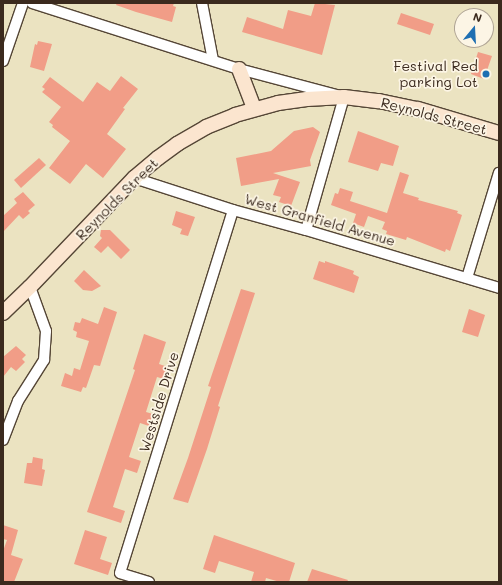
<!DOCTYPE html>
<style>
body{margin:0}
#map{position:relative;width:502px;height:585px;overflow:hidden;background:#ebe3c1;font-family:Mali,sans-serif}
div>[style]{position:absolute}
.building>*{inset:0;background:#f19d87}
.roads{filter:drop-shadow(1px 0 #554636) drop-shadow(-1px 0 #554636) drop-shadow(0 1px #554636) drop-shadow(0 -1px #554636)}
.street>*{height:10px;margin:-5px;padding:0 5px;transform-origin:5px;border-radius:5px;background:#fff}
.secondary>*{height:14px;margin:-7px;padding:0 7px;transform-origin:7px;border-radius:7px;background:#fbe5cf}
.dots>*{width:11px;height:11px;translate:-50% -50%;box-sizing:border-box;border:2px solid #fcf5e5;border-radius:50%}
span{translate:-50% -50%;white-space:nowrap;text-align:center;line-height:1.15;-webkit-text-stroke:3.5px #fcf5e5;paint-order:stroke}
.poi-label{font-size:14px;color:#3b2a1e}
.right{translate:-100% -50%;text-align:right}
.street-label{font-size:14px;color:#3b2a1e}
.frame{position:absolute;inset:0;border:4px solid #3b2a1e;pointer-events:none}
.north{position:absolute;left:454px;top:8px;width:40px;height:40px;box-sizing:border-box;background:#fcf5e5;border:1px solid #afa495;border-radius:50%;rotate:18deg;font-size:11px;font-weight:700;line-height:16px;text-align:center;color:#3b2a1e}
.north::after{content:'';display:block;margin:auto;width:14px;height:18px;background:#1f6fb2;clip-path:polygon(50% 0,100% 100%,50% 72%,0 100%)}
</style>
<div id="map">
<div class="building">
<i style="clip-path:polygon(117px 3px,174px 3px,173px 6px,176px 7px,172px 22px,136px 12px,116px 5px)"></i>
<i style="clip-path:polygon(315px 3px,335px 5px,322px 55px,242px 32px,247px 17px,283px 29px,288px 10px,311px 16px)"></i>
<i style="clip-path:polygon(401px 13px,434px 24px,430px 35px,397px 24px)"></i>
<i style="clip-path:polygon(38px 41px,52px 44px,44px 71px,30px 67px,35px 44px,37px 45px)"></i>
<i style="clip-path:polygon(478px 52px,492px 56px,484px 79px,471px 74px)"></i>
<i style="clip-path:polygon(121px 76px,138px 89px,123px 108px,125px 109px,107px 134px,126px 149px,103px 178px,86px 164px,70px 184px,49px 168px,70px 141px,52px 127px,53px 125px,49px 122px,61px 107px,42px 92px,45px 89px,42px 87px,50px 77px,83px 102px,97px 82px,110px 91px)"></i>
<i style="clip-path:polygon(313px 127px,320px 132px,310px 160px,311px 166px,273px 173px,300px 182px,291px 206px,279px 202px,281px 197px,273px 195px,279px 179px,241px 186px,236px 158px,271px 151px,294px 131px)"></i>
<i style="clip-path:polygon(358px 131px,399px 146px,393px 166px,381px 163px,378px 171px,348px 162px)"></i>
<i style="clip-path:polygon(39px 158px,46px 165px,21px 188px,14px 180px)"></i>
<i style="clip-path:polygon(400px 172px,409px 175px,403px 193px,419px 198px,418px 200px,458px 211px,457px 213px,462px 215px,450px 251px,446px 249px,445px 252px,407px 237px,406px 240px,386px 234px,387px 231px,382px 229px,385px 222px,368px 216px,364px 227px,353px 223px,356px 214px,331px 205px,335px 193px,338px 194px,340px 188px,353px 192px,350px 201px,387px 213px)"></i>
<i style="clip-path:polygon(23px 192px,35px 205px,28px 211px,30px 213px,23px 219px,19px 215px,3px 232px,3px 216px,17px 203px,14px 199px)"></i>
<i style="clip-path:polygon(176px 211px,195px 217px,188px 236px,180px 234px,182px 229px,172px 225px)"></i>
<i style="clip-path:polygon(101px 230px,110px 230px,130px 250px,121px 259px,108px 246px,101px 253px,94px 247px,102px 238px,100px 236px)"></i>
<i style="clip-path:polygon(319px 261px,325px 263px,325px 261px,354px 271px,353px 274px,359px 277px,354px 293px,313px 279px)"></i>
<i style="clip-path:polygon(84px 270px,101px 286px,92px 291px,83px 290px,74px 281px)"></i>
<i style="clip-path:polygon(241px 289px,255px 293px,218px 406px,220px 407px,207px 449px,188px 503px,173px 499px,188px 458px,211px 387px,208px 386px)"></i>
<i style="clip-path:polygon(104px 307px,117px 312px,100px 366px,94px 365px,86px 388px,83px 387px,81px 392px,61px 386px,65px 373px,72px 376px,74px 368px,80px 370px,89px 341px,76px 337px,77px 332px,73px 330px,75px 322px,80px 323px,82px 318px,98px 324px)"></i>
<i style="clip-path:polygon(469px 309px,485px 315px,478px 337px,462px 332px)"></i>
<i style="clip-path:polygon(144px 334px,166px 342px,159px 364px,171px 368px,167px 380px,157px 377px,146px 412px,153px 414px,149px 426px,140px 423px,129px 457px,141px 461px,137px 473px,125px 469px,113px 507px,125px 511px,121px 523px,87px 512px,135px 370px,133px 369px)"></i>
<i style="clip-path:polygon(16px 346px,26px 355px,22px 359px,25px 362px,16px 371px,11px 367px,3px 377px,3px 357px)"></i>
<i style="clip-path:polygon(33px 457px,43px 459px,42px 469px,45px 470px,42px 486px,24px 483px,27px 463px,32px 463px)"></i>
<i style="clip-path:polygon(3px 525px,18px 530px,11px 555px,23px 559px,14px 582px,3px 582px,3px 551px,7px 540px,3px 539px)"></i>
<i style="clip-path:polygon(85px 530px,107px 537px,100px 559px,112px 563px,108px 575px,74px 564px)"></i>
<i style="clip-path:polygon(214px 535px,295px 563px,289px 582px,280px 582px,266px 578px,265px 582px,251px 582px,254px 572px,219px 561px,215px 573px,203px 569px)"></i>
<i style="clip-path:polygon(312px 569px,348px 580px,347px 582px,307px 582px)"></i>
</div>
<div class="roads">
<div class="street">
<i style="left:32px;top:3px;width:217px;rotate:17.7deg"></i>
<i style="left:239px;top:69px;width:109px;rotate:14.9deg"></i>
<i style="left:344px;top:97px;width:138px;rotate:105.9deg"></i>
<i style="left:202px;top:3px;width:58px;rotate:79.1deg"></i>
<i style="left:3px;top:61px;width:61px;rotate:-71deg"></i>
<i style="left:134px;top:178px;width:104px;rotate:17.9deg"></i>
<i style="left:233px;top:210px;width:76px;rotate:15.3deg"></i>
<i style="left:306px;top:230px;width:202px;rotate:16.7deg"></i>
<i style="left:467px;top:278px;width:110px;rotate:-73.1deg"></i>
<i style="left:3px;top:440px;width:42px;rotate:-69deg"></i>
<i style="left:18px;top:401px;width:49px;rotate:-57.6deg"></i>
<i style="left:44px;top:360px;width:29px;rotate:-86deg"></i>
<i style="left:46px;top:331px;width:47px;rotate:-110deg"></i>
<i style="left:149px;top:582px;width:30px;rotate:-163deg"></i>
<i style="left:120px;top:573px;width:380px;rotate:-72.7deg"></i>
</div>
<div class="secondary">
<i style="left:239px;top:69px;width:42px;rotate:69deg"></i>
<i style="left:3px;top:313px;width:37px;rotate:-44deg"></i>
<i style="left:30px;top:287px;width:151px;rotate:-46.3deg"></i>
<i style="left:134px;top:178px;width:31px;rotate:-40deg"></i>
<i style="left:158px;top:158px;width:24px;rotate:-36deg"></i>
<i style="left:177px;top:144px;width:34px;rotate:-30deg"></i>
<i style="left:206px;top:127px;width:31px;rotate:-22deg"></i>
<i style="left:235px;top:115px;width:45px;rotate:-15.6deg"></i>
<i style="left:278px;top:103px;width:29px;rotate:-8deg"></i>
<i style="left:307px;top:99px;width:37px;rotate:-3deg"></i>
<i style="left:344px;top:97px;width:35px;rotate:7deg"></i>
<i style="left:379px;top:101px;width:40px;rotate:12deg"></i>
<i style="left:418px;top:109px;width:84px;rotate:16.5deg"></i>
</div>
</div>
<div class="dots">
<i style="left:486px;top:74px;background:#1f6fb2"></i>
</div>
<div class="poi-label">
<span class="right" style="left:478px;top:74px">Festival Red<br>parking Lot</span>
</div>
<div class="street-label">
<span style="left:434px;top:116px;rotate:15deg">Reynolds Street</span>
<span style="left:117px;top:199px;rotate:-45deg">Reynolds Street</span>
<span style="left:320px;top:220px;rotate:16deg">West Granfield Avenue</span>
<span style="left:159px;top:402px;rotate:-73deg">Westside Drive</span>
</div>
<div class="frame"></div>
<div class="north">N</div>
</div>
